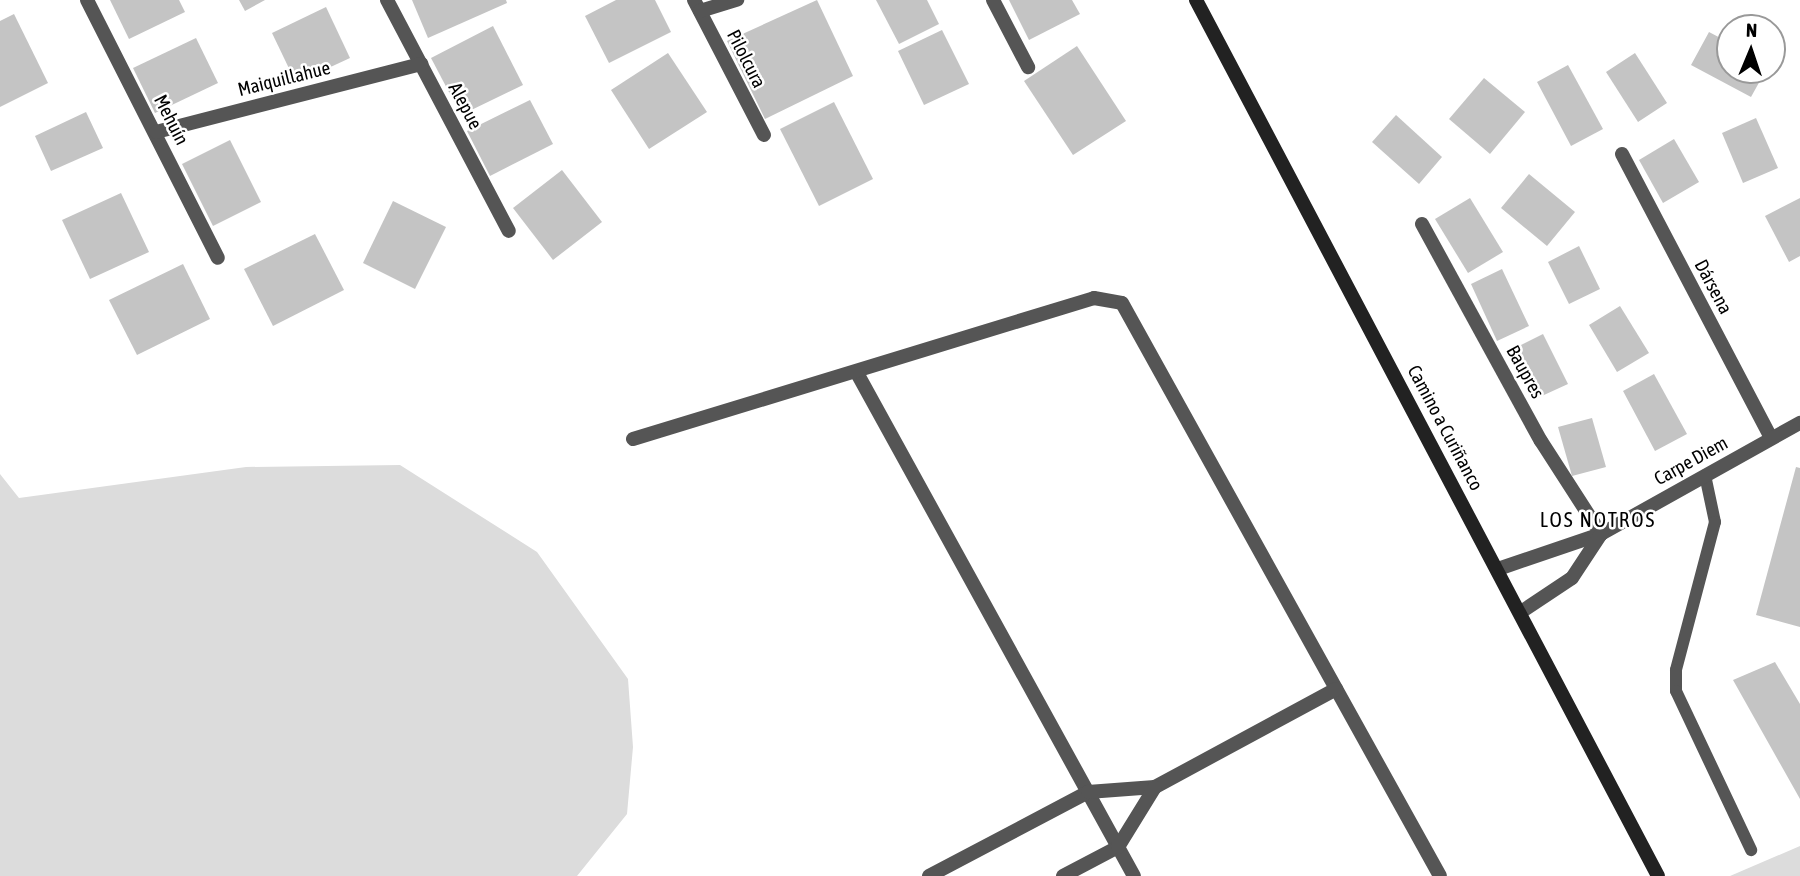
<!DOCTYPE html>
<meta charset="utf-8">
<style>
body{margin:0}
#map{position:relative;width:1800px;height:876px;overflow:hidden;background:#fff;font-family:"Asap Condensed",sans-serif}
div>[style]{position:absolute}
.green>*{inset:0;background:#dcdcdc}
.building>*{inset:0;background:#c4c4c4}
.lane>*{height:12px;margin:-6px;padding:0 6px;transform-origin:6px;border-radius:6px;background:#555}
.street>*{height:14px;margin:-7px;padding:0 7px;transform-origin:7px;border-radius:7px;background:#555}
.secondary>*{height:14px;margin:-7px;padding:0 7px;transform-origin:7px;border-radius:7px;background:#222}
span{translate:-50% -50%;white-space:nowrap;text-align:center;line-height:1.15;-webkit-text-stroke:5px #fff;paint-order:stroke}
.street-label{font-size:19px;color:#000}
.neighbourhood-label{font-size:21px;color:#000;letter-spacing:2px}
.north{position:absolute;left:1716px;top:14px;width:70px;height:70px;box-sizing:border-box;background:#fff;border:2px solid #999;border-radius:50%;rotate:2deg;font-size:19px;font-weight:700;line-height:28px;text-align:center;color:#000}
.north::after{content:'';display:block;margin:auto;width:24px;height:32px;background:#000;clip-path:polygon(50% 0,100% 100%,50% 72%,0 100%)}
</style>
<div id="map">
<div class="green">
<i style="clip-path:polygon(400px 465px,537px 552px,628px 679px,633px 747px,627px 814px,577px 876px,0 876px,0 474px,19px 498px,246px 467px)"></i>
<i style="clip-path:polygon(1800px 846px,1800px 876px,1730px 876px)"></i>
</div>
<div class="building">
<i style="clip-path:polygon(110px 0,179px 0,185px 12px,129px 39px)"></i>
<i style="clip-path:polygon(239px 0,265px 0,245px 11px)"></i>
<i style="clip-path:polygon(412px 0,506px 0,507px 3px,428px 38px)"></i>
<i style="clip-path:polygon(616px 0,655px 0,671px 32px,609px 63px,585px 16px)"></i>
<i style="clip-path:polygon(817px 0,853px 76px,765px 119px,727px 41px)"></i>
<i style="clip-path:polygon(876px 0,927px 0,939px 24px,899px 44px)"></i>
<i style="clip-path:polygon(1009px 0,1072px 0,1080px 14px,1029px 40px)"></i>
<i style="clip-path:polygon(326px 7px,350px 58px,296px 83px,272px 33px)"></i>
<i style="clip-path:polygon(14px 14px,48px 83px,0 107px,0 21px)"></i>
<i style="clip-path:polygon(493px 26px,523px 85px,461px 115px,431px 58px)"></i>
<i style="clip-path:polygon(942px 30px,969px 84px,924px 105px,898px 51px)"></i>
<i style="clip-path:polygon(1709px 32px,1730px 43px,1730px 70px,1766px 70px,1751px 97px,1691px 65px)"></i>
<i style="clip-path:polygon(196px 38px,218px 83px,155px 113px,133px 68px)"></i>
<i style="clip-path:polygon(1077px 46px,1126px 121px,1073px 155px,1024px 81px)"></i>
<i style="clip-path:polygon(668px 53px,707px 112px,649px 149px,611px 90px)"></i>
<i style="clip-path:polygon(1635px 53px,1667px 103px,1638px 122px,1606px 72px)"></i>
<i style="clip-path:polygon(1568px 65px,1603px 129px,1571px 146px,1537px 82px)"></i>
<i style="clip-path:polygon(1484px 78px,1525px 112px,1490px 154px,1449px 119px)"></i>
<i style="clip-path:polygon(530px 100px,553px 144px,490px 176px,467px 131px)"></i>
<i style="clip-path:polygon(834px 102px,873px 179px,819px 206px,780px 129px)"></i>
<i style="clip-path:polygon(86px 112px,103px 148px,51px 171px,35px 136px)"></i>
<i style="clip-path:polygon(1396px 115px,1442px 157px,1419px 184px,1372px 142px)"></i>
<i style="clip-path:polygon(1756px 118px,1778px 168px,1743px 183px,1722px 133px)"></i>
<i style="clip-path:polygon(1674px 139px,1699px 182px,1663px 203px,1639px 160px)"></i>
<i style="clip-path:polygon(230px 140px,261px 202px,213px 226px,182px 164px)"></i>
<i style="clip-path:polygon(562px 170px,602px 222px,553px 260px,513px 208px)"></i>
<i style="clip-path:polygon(1529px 174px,1575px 212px,1547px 246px,1501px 208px)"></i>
<i style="clip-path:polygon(121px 193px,149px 252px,90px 279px,62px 220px)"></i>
<i style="clip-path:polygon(1470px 198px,1503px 252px,1468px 273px,1435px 219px)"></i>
<i style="clip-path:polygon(1800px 198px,1800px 256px,1789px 262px,1765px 216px)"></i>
<i style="clip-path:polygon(393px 201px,446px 227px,415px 289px,363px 263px)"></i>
<i style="clip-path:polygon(315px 234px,344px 290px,273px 326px,244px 269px)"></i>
<i style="clip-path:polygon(1579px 246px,1600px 289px,1569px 304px,1548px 262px)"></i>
<i style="clip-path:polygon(183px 264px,210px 319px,137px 355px,109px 300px)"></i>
<i style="clip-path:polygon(1502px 269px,1529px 326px,1497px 341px,1471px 284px)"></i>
<i style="clip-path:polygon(1620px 306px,1649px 353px,1617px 372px,1589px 325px)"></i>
<i style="clip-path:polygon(1543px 334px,1568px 384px,1533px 400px,1509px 351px)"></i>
<i style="clip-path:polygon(1654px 374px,1687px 434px,1655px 451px,1623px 391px)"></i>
<i style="clip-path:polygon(1592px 418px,1606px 467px,1572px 476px,1558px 427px)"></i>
<i style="clip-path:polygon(1796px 467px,1800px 468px,1800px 627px,1756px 615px)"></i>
<i style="clip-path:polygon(1775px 662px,1800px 704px,1800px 799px,1733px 680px)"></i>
</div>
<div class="lane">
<i style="left:1705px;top:475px;width:48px;rotate:78deg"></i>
<i style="left:1715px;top:522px;width:153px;rotate:104.8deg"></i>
<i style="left:1676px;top:670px;width:21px;rotate:90deg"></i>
<i style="left:1676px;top:691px;width:176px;rotate:64.7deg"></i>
</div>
<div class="street">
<i style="left:87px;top:0;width:289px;rotate:63.1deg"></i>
<i style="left:387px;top:0;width:261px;rotate:62.2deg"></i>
<i style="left:694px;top:0;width:152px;rotate:62.6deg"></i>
<i style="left:993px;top:0;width:76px;rotate:62.4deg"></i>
<i style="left:700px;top:11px;width:39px;rotate:-17deg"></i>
<i style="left:156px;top:132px;width:274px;rotate:-14.4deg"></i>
<i style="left:1622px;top:154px;width:321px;rotate:62.3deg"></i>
<i style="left:1422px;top:224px;width:247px;rotate:61.3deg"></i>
<i style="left:1541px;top:441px;width:111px;rotate:57.2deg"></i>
<i style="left:857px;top:373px;width:574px;rotate:61.16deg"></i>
<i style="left:633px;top:439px;width:482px;rotate:-17deg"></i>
<i style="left:1094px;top:298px;width:28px;rotate:10deg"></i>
<i style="left:1122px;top:303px;width:655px;rotate:60.97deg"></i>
<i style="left:1498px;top:569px;width:109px;rotate:-18.8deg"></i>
<i style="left:1601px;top:534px;width:228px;rotate:-29.2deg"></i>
<i style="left:1521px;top:612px;width:61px;rotate:-33.7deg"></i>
<i style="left:1572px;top:578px;width:53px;rotate:-56.6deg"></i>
<i style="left:929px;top:876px;width:180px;rotate:-27.8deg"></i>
<i style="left:1088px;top:792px;width:67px;rotate:-4.3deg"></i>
<i style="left:1155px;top:787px;width:206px;rotate:-28.4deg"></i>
<i style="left:1063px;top:876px;width:62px;rotate:-27.8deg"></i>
<i style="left:1118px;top:847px;width:70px;rotate:-58.3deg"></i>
</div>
<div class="secondary">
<i style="left:1196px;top:0;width:990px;rotate:62.19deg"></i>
</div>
<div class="street-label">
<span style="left:746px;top:59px;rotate:63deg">Pilolcura</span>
<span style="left:284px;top:79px;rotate:-14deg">Maiquillahue</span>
<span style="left:465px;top:106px;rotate:62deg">Alepue</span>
<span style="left:171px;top:120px;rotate:63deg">Mehuín</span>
<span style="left:1713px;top:287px;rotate:62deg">Dársena</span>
<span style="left:1525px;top:372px;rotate:61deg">Baupres</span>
<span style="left:1445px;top:428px;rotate:62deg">Camino a Curiñanco</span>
<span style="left:1691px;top:461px;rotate:-29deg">Carpe Diem</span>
</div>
<div class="neighbourhood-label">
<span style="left:1598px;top:519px">LOS NOTROS</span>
</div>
<div class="north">N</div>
</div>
